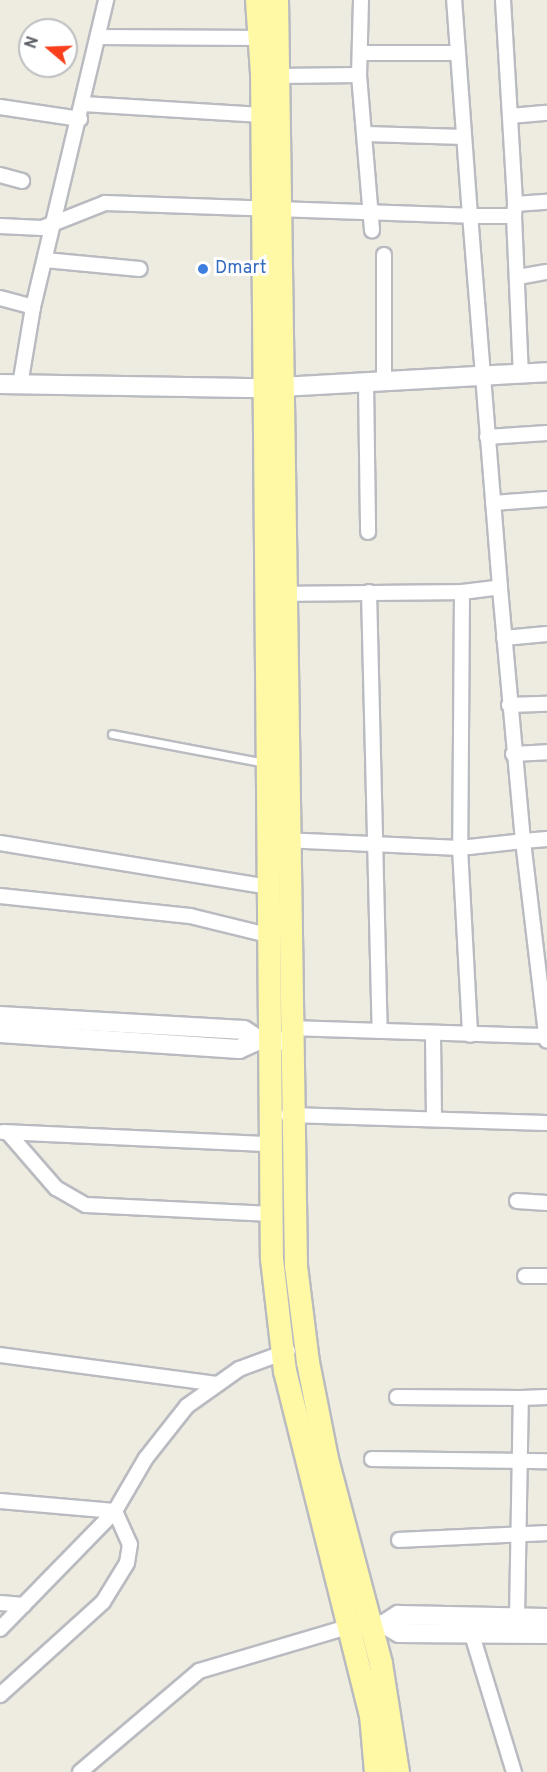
<!DOCTYPE html>
<style>
body{margin:0}
#map{position:relative;width:547px;height:1772px;overflow:hidden;background:#eeece0;font-family:Overpass,sans-serif}
div>[style]{position:absolute}
.roads{filter:drop-shadow(2px 0 #b9bbc1) drop-shadow(-2px 0 #b9bbc1) drop-shadow(0 2px #b9bbc1) drop-shadow(0 -2px #b9bbc1)}
.service>*{height:7px;margin:-3.5px;padding:0 3.5px;transform-origin:3.5px;border-radius:3.5px;background:#fff}
.minor>*{height:14px;margin:-7px;padding:0 7px;transform-origin:7px;border-radius:7px;background:#fff}
.tertiary>*{height:18px;margin:-9px;padding:0 9px;transform-origin:9px;border-radius:9px;background:#fff}
.primary>*{height:22px;margin:-11px;padding:0 11px;transform-origin:11px;border-radius:11px;background:#fff8a5}
.dots>*{width:16px;height:16px;translate:-50% -50%;box-sizing:border-box;border:3px solid #fff;border-radius:50%}
span{translate:-50% -50%;white-space:nowrap;text-align:center;line-height:1.15;-webkit-text-stroke:6px #fff;paint-order:stroke}
.shop-label{font-size:18px;color:#366cbe}
.left{translate:0 -50%;text-align:left}
.north{position:absolute;left:18px;top:18px;width:60px;height:60px;box-sizing:border-box;background:#fff;border:2px solid #bdbec1;border-radius:50%;rotate:289deg;font-size:16px;font-weight:700;line-height:24px;text-align:center;color:#595d63}
.north::after{content:'';display:block;margin:auto;width:21px;height:27px;background:#f93f1b;clip-path:polygon(50% 0,100% 100%,50% 72%,0 100%)}
</style>
<div id="map">
<div class="roads">
<div class="service">
<i style="left:112px;top:734px;width:156px;rotate:10.7deg"></i>
</div>
<div class="minor">
<i style="left:361px;top:0;width:75px;rotate:91.5deg"></i>
<i style="left:359px;top:75px;width:156px;rotate:85.2deg"></i>
<i style="left:503px;top:0;width:204px;rotate:86.6deg"></i>
<i style="left:99px;top:37px;width:161px;rotate:0.4deg"></i>
<i style="left:362px;top:53px;width:96px"></i>
<i style="left:279px;top:76px;width:80px;rotate:-0.7deg"></i>
<i style="left:83px;top:104px;width:179px;rotate:3.5deg"></i>
<i style="left:0;top:107px;width:81px;rotate:8.5deg"></i>
<i style="left:510px;top:116px;width:37px;rotate:-5deg"></i>
<i style="left:366px;top:134px;width:98px;rotate:1.8deg"></i>
<i style="left:0;top:175px;width:23px;rotate:15deg"></i>
<i style="left:514px;top:216px;width:159px;rotate:87.5deg"></i>
<i style="left:0;top:226px;width:42px;rotate:2.7deg"></i>
<i style="left:42px;top:228px;width:68px;rotate:-21.6deg"></i>
<i style="left:105px;top:203px;width:365px;rotate:2deg"></i>
<i style="left:470px;top:216px;width:217px;rotate:-94.2deg"></i>
<i style="left:45px;top:260px;width:95px;rotate:5.4deg"></i>
<i style="left:518px;top:277px;width:29px;rotate:-10deg"></i>
<i style="left:0;top:298px;width:34px;rotate:15deg"></i>
<i style="left:384px;top:379px;width:124px;rotate:-90deg"></i>
<i style="left:366px;top:382px;width:150px;rotate:89.2deg"></i>
<i style="left:20px;top:385px;width:79px;rotate:-80.5deg"></i>
<i style="left:33px;top:307px;width:316px;rotate:-76.6deg"></i>
<i style="left:487px;top:437px;width:60px;rotate:-3.8deg"></i>
<i style="left:493px;top:503px;width:54px;rotate:-4.2deg"></i>
<i style="left:369px;top:592px;width:439px;rotate:88.6deg"></i>
<i style="left:462px;top:592px;width:38px;rotate:-7deg"></i>
<i style="left:500px;top:587px;width:372px;rotate:-94.6deg"></i>
<i style="left:470px;top:216px;width:44px"></i>
<i style="left:514px;top:216px;width:12px;rotate:-85deg"></i>
<i style="left:515px;top:204px;width:32px;rotate:-4deg"></i>
<i style="left:280px;top:594px;width:182px;rotate:-0.6deg"></i>
<i style="left:462px;top:592px;width:256px;rotate:90.4deg"></i>
<i style="left:460px;top:848px;width:187px;rotate:86.9deg"></i>
<i style="left:504px;top:638px;width:43px;rotate:-5.3deg"></i>
<i style="left:509px;top:705px;width:38px;rotate:-2deg"></i>
<i style="left:513px;top:754px;width:34px;rotate:-3deg"></i>
<i style="left:547px;top:839px;width:24px;rotate:175deg"></i>
<i style="left:523px;top:841px;width:201px;rotate:83.2deg"></i>
<i style="left:283px;top:840px;width:177px;rotate:2.6deg"></i>
<i style="left:460px;top:848px;width:63px;rotate:-6.3deg"></i>
<i style="left:523px;top:841px;width:255px;rotate:-95.2deg"></i>
<i style="left:0;top:843px;width:272px;rotate:9.3deg"></i>
<i style="left:0;top:896px;width:191px;rotate:6deg"></i>
<i style="left:190px;top:916px;width:80px;rotate:13.7deg"></i>
<i style="left:289px;top:1028px;width:256px;rotate:1.8deg"></i>
<i style="left:433px;top:1036px;width:82px;rotate:89.3deg"></i>
<i style="left:288px;top:1115px;width:259px;rotate:1.8deg"></i>
<i style="left:3px;top:1132px;width:268px;rotate:2.6deg"></i>
<i style="left:9px;top:1134px;width:72px;rotate:49deg"></i>
<i style="left:56px;top:1188px;width:34px;rotate:30deg"></i>
<i style="left:86px;top:1205px;width:186px;rotate:2.8deg"></i>
<i style="left:517px;top:1201px;width:30px;rotate:4deg"></i>
<i style="left:525px;top:1276px;width:22px"></i>
<i style="left:0;top:1355px;width:219px;rotate:7.6deg"></i>
<i style="left:397px;top:1397px;width:124px;rotate:0.5deg"></i>
<i style="left:372px;top:1459px;width:175px;rotate:0.7deg"></i>
<i style="left:0;top:1501px;width:115px;rotate:5deg"></i>
<i style="left:115px;top:1511px;width:36px;rotate:66deg"></i>
<i style="left:130px;top:1544px;width:19px;rotate:99deg"></i>
<i style="left:127px;top:1563px;width:46px;rotate:121.6deg"></i>
<i style="left:103px;top:1602px;width:139px;rotate:137.9deg"></i>
<i style="left:399px;top:1540px;width:148px;rotate:-2.7deg"></i>
<i style="left:0;top:1603px;width:24px;rotate:5deg"></i>
<i style="left:517px;top:1618px;width:220px;rotate:-89deg"></i>
<i style="left:521px;top:1398px;width:26px;rotate:-2deg"></i>
<i style="left:469px;top:1625px;width:154px;rotate:73deg"></i>
<i style="left:0;top:1629px;width:165px;rotate:-45.7deg"></i>
<i style="left:115px;top:1511px;width:61px;rotate:-59.7deg"></i>
<i style="left:146px;top:1458px;width:66px;rotate:-51.7deg"></i>
<i style="left:187px;top:1406px;width:64px;rotate:-35.4deg"></i>
<i style="left:239px;top:1369px;width:52px;rotate:-20.2deg"></i>
<i style="left:80px;top:1772px;width:156px;rotate:-40.3deg"></i>
<i style="left:199px;top:1671px;width:155px;rotate:-16.5deg"></i>
</div>
<div class="tertiary">
<i style="left:0;top:384px;width:263px;rotate:0.9deg"></i>
<i style="left:263px;top:388px;width:284px;rotate:-3.2deg"></i>
<i style="left:0;top:1016px;width:244px;rotate:3.3deg"></i>
<i style="left:244px;top:1030px;width:18px;rotate:34deg"></i>
<i style="left:0;top:1033px;width:240px;rotate:3.8deg"></i>
<i style="left:239px;top:1049px;width:22px;rotate:-24deg"></i>
<i style="left:259px;top:1040px;width:24px;rotate:2deg"></i>
<i style="left:384px;top:1624px;width:17px;rotate:31deg"></i>
<i style="left:399px;top:1633px;width:148px;rotate:0.4deg"></i>
<i style="left:357px;top:1626px;width:27px;rotate:-4deg"></i>
<i style="left:384px;top:1624px;width:17px;rotate:-33deg"></i>
<i style="left:398px;top:1615px;width:149px;rotate:1.2deg"></i>
</div>
<div class="primary">
<i style="left:257px;top:0;width:74px;rotate:86.1deg"></i>
<i style="left:262px;top:74px;width:1185px;rotate:89.52deg"></i>
<i style="left:272px;top:1259px;width:113px;rotate:83.4deg"></i>
<i style="left:285px;top:1371px;width:355px;rotate:76deg"></i>
<i style="left:371px;top:1715px;width:57px;rotate:85deg"></i>
<i style="left:277px;top:0;width:1266px;rotate:89.14deg"></i>
<i style="left:296px;top:1266px;width:97px;rotate:82.9deg"></i>
<i style="left:308px;top:1362px;width:99px;rotate:78.9deg"></i>
<i style="left:327px;top:1459px;width:212px;rotate:75.2deg"></i>
<i style="left:381px;top:1664px;width:109px;rotate:81.1deg"></i>
</div>
</div>
<div class="dots">
<i style="left:203px;top:269px;background:#3f7fe0"></i>
</div>
<div class="shop-label">
<span class="left" style="left:215px;top:269px">Dmart</span>
</div>
<div class="north">N</div>
</div>
